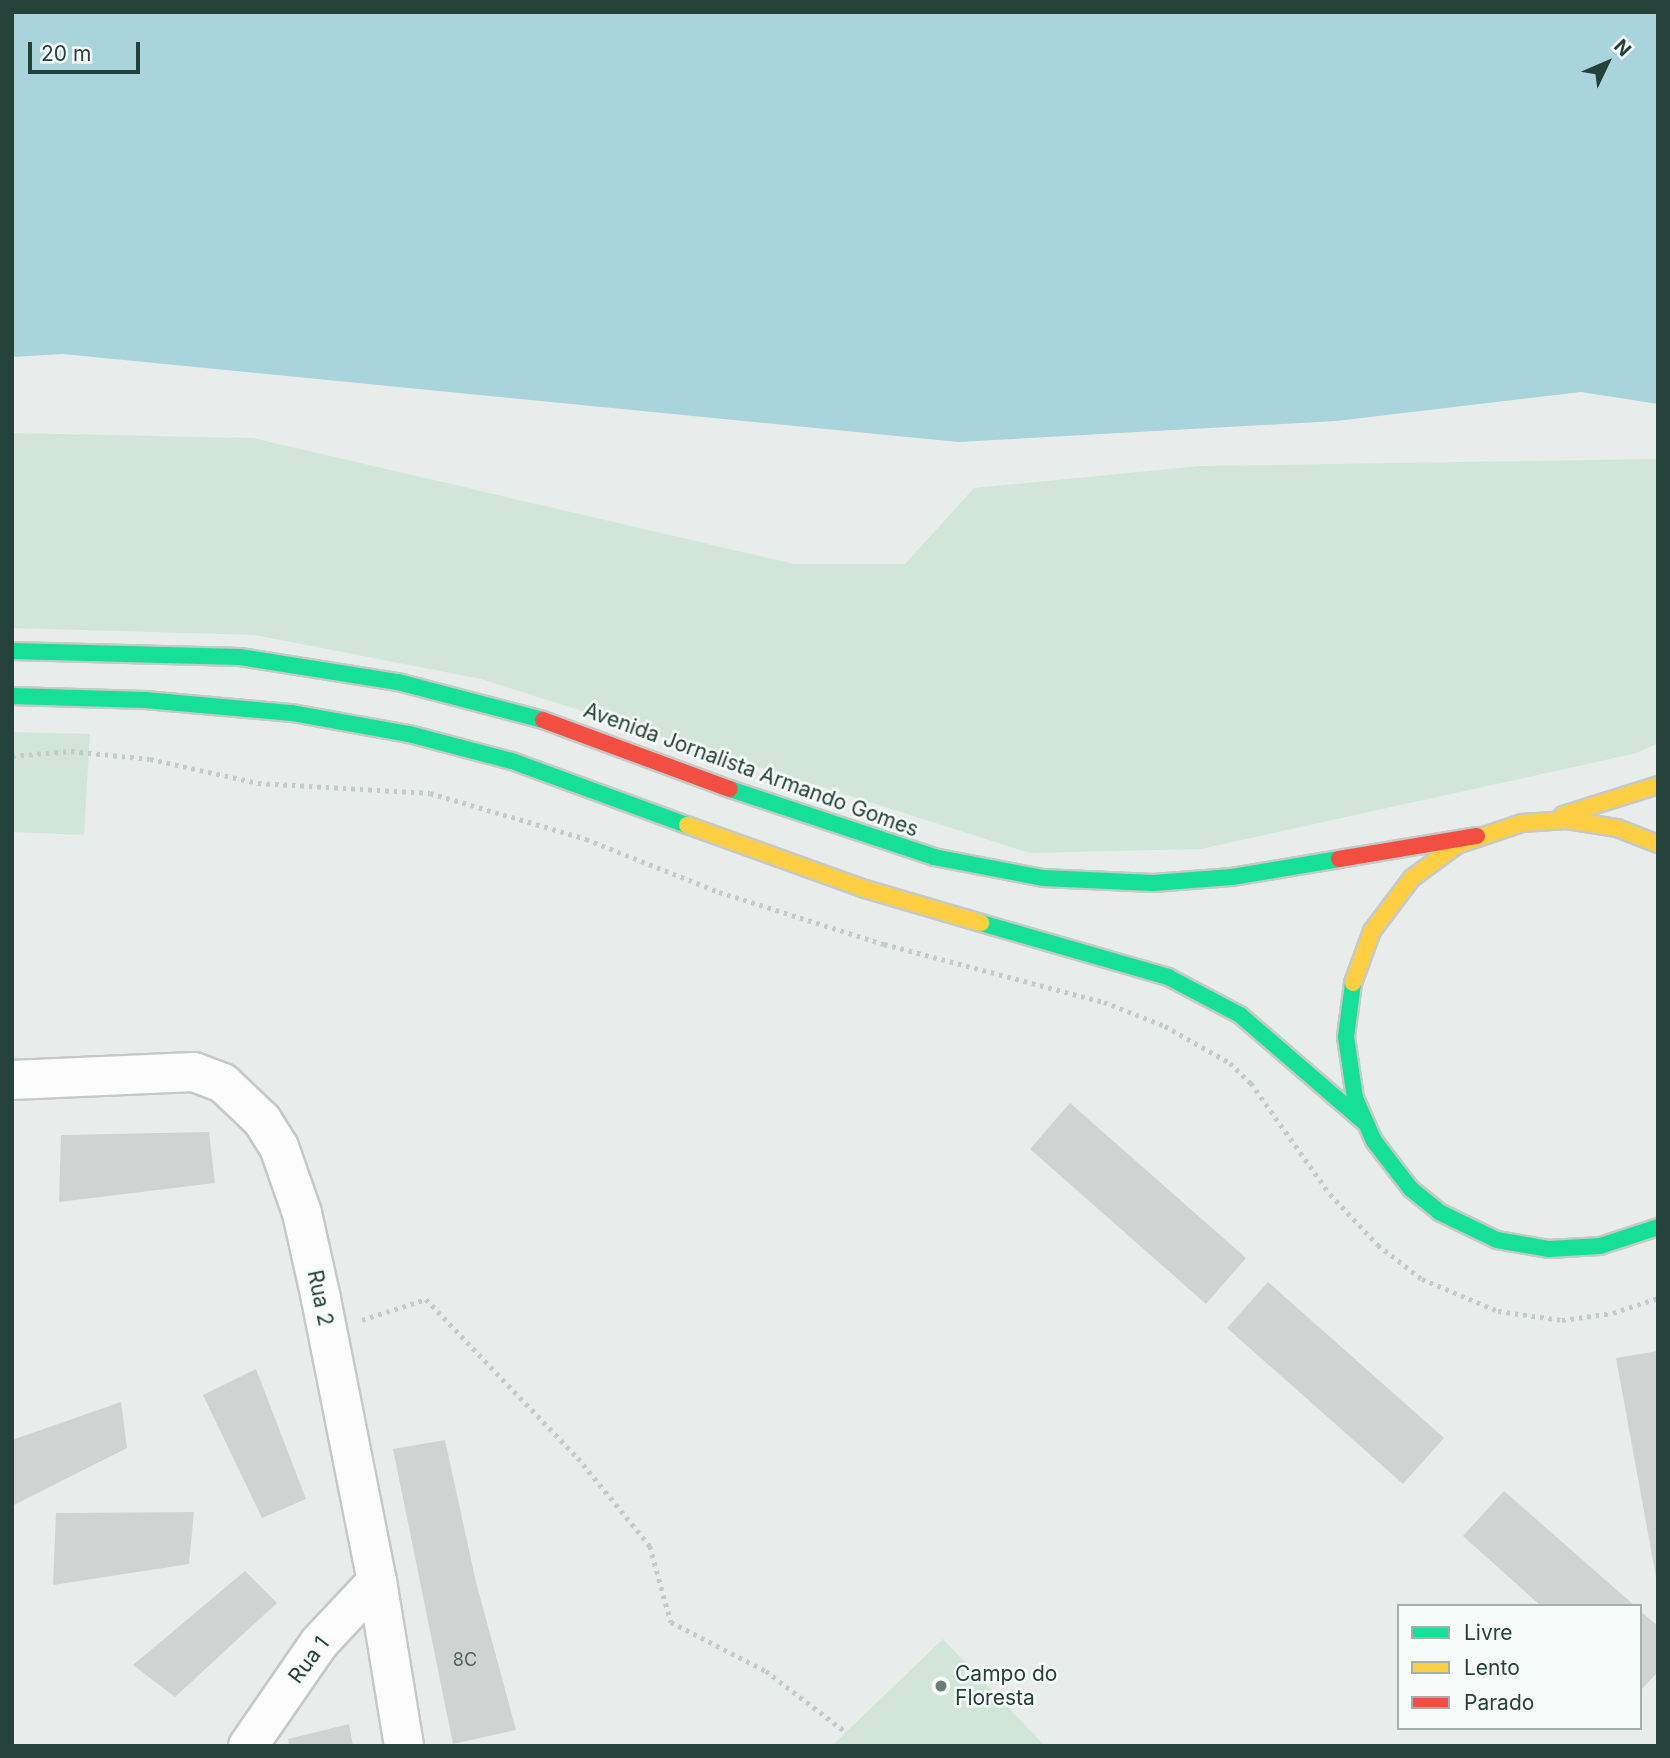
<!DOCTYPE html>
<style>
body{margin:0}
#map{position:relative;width:1670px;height:1758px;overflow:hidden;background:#e8edeb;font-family:Inter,sans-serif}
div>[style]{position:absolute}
.green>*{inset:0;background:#d1e6d8}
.water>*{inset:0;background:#a9d4db}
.building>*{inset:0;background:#cfd4d2}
.path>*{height:4.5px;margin-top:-2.25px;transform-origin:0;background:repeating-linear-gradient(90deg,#c3ccca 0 3.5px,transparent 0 8.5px)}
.roads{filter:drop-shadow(2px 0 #c5cac8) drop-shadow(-2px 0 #c5cac8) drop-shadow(0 2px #c5cac8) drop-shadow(0 -2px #c5cac8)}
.street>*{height:38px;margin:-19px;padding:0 19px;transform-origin:19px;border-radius:19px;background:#fcfcfc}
.fast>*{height:16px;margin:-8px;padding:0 8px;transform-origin:8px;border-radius:8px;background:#16e098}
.slow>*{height:16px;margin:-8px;padding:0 8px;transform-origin:8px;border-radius:8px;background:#ffcf43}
.jam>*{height:16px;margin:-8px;padding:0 8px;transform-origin:8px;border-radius:8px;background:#f24e42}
.dots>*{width:19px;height:19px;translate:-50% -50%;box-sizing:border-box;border:4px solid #f7fbf9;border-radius:50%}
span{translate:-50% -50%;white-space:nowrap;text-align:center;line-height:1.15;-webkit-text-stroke:5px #f7fbf9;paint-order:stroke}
.number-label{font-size:18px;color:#506761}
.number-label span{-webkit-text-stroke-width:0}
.street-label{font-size:21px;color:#24423a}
.poi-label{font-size:21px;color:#24423a}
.left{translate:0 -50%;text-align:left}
.frame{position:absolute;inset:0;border:14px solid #24423a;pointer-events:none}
.legend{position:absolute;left:1397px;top:1604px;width:245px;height:126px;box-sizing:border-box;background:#f7fbf9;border:2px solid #a3b1ad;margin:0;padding:9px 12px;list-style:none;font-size:21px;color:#24423a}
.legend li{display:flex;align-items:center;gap:14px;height:35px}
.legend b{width:35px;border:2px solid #a3b1ad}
.north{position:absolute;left:1572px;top:28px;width:70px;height:70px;-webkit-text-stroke:5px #f7fbf9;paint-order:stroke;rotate:46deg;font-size:19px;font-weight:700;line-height:28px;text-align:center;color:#24423a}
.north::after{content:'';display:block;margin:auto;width:24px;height:32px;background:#24423a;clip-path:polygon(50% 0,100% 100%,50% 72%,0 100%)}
.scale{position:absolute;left:28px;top:42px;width:112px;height:32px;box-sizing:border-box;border:4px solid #24423a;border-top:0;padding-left:9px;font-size:21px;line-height:24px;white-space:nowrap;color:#24423a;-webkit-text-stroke:5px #f7fbf9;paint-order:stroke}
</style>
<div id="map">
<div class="green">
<i style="clip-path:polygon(12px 433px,253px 438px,794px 564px,905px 564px,974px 488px,1199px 466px,1658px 459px,1658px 743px,1637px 753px,1201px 849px,1030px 853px,481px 679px,255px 635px,12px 628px)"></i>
<i style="clip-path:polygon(12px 732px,90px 734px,84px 835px,12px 832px)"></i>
<i style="clip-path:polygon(943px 1639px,1045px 1746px,832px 1746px,846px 1732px)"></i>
</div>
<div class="water">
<i style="clip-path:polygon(12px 12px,1658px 12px,1658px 404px,1581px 392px,1336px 421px,958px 442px,63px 354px,12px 357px)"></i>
</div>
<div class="building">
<i style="clip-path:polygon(1070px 1103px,1246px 1258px,1206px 1304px,1030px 1149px)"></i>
<i style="clip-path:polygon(209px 1132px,215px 1183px,59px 1202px,61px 1135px)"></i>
<i style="clip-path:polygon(1268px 1282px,1444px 1438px,1403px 1484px,1227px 1328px)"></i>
<i style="clip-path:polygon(1658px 1351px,1658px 1577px,1656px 1577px,1616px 1358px)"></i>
<i style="clip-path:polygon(256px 1369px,306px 1499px,262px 1518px,203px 1395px)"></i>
<i style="clip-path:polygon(121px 1402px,127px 1448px,12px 1506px,12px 1440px)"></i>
<i style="clip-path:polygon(445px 1440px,476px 1582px,516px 1730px,453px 1744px,393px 1449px)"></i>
<i style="clip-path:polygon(1504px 1491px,1635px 1606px,1541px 1606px,1463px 1536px)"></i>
<i style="clip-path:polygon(194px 1512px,189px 1564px,53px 1585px,56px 1513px)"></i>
<i style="clip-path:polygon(245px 1571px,277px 1603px,175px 1697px,133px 1665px)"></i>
<i style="clip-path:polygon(1640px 1611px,1658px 1626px,1658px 1672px,1640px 1691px)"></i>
<i style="clip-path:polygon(349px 1724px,353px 1746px,289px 1746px,288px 1739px)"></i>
</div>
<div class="path">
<i style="left:12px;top:756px;width:59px;rotate:-4.8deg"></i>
<i style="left:71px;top:751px;width:79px;rotate:5.8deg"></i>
<i style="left:150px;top:759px;width:111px;rotate:12.5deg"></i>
<i style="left:258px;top:783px;width:172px;rotate:3.3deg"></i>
<i style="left:430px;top:793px;width:163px;rotate:16.4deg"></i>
<i style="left:586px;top:839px;width:143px;rotate:21.7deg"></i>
<i style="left:719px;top:892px;width:173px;rotate:17.5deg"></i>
<i style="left:884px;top:944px;width:228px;rotate:14.8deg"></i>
<i style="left:1104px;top:1002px;width:66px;rotate:21.5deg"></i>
<i style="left:1165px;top:1026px;width:75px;rotate:29.6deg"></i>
<i style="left:1230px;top:1063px;width:29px;rotate:44deg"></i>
<i style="left:1251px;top:1083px;width:136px;rotate:54.6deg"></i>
<i style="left:1330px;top:1194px;width:70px;rotate:46.7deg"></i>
<i style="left:1378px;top:1245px;width:56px;rotate:37.7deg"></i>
<i style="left:1422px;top:1279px;width:82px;rotate:22.8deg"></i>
<i style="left:1498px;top:1311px;width:65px;rotate:8deg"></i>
<i style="left:1562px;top:1320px;width:51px;rotate:-7.8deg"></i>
<i style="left:1613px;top:1313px;width:47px;rotate:-18.4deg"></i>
<i style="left:362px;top:1320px;width:67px;rotate:-18.2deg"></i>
<i style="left:426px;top:1299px;width:220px;rotate:46.3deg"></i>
<i style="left:578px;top:1458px;width:114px;rotate:50.7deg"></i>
<i style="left:650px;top:1546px;width:79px;rotate:74.6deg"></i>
<i style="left:671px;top:1622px;width:107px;rotate:27.3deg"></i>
<i style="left:766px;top:1671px;width:101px;rotate:37.3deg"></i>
</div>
<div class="roads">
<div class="street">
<i style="left:12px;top:1080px;width:182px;rotate:-2.5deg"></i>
<i style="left:194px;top:1072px;width:31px;rotate:21deg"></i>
<i style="left:223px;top:1083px;width:54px;rotate:43.5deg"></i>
<i style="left:262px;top:1120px;width:32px;rotate:58deg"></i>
<i style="left:279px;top:1147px;width:70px;rotate:70.8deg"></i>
<i style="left:302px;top:1213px;width:88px;rotate:77.5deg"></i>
<i style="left:321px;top:1299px;width:288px;rotate:78.8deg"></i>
<i style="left:377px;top:1581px;width:167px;rotate:80.7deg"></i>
<i style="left:248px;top:1746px;width:125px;rotate:-55.4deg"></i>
<i style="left:319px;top:1643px;width:85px;rotate:-46.9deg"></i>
</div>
<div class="fast">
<i style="left:12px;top:651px;width:228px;rotate:1.5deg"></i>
<i style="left:240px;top:657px;width:160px;rotate:9deg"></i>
<i style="left:398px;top:682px;width:150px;rotate:14.7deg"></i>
<i style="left:12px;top:696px;width:133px;rotate:1.7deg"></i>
<i style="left:145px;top:700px;width:148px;rotate:5.1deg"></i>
<i style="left:292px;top:713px;width:119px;rotate:10.2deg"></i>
<i style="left:409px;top:734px;width:106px;rotate:14.7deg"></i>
<i style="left:512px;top:761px;width:186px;rotate:20.1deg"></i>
<i style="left:730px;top:789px;width:215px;rotate:18.4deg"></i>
<i style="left:934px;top:857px;width:111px;rotate:10.9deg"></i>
<i style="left:1043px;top:878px;width:110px;rotate:2.6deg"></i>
<i style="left:1153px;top:883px;width:79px;rotate:-4.3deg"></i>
<i style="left:1232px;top:877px;width:109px;rotate:-9.5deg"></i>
<i style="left:981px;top:923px;width:195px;rotate:16.1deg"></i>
<i style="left:1168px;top:977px;width:81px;rotate:27.8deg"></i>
<i style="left:1240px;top:1015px;width:165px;rotate:40.8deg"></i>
<i style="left:1353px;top:983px;width:54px;rotate:97.4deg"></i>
<i style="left:1346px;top:1037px;width:62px;rotate:81.6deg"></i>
<i style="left:1355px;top:1098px;width:47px;rotate:66.2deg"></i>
<i style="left:1374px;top:1141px;width:61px;rotate:52.4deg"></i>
<i style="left:1411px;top:1189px;width:36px;rotate:39deg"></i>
<i style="left:1439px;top:1212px;width:64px;rotate:25.8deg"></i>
<i style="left:1497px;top:1240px;width:53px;rotate:9.8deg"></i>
<i style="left:1549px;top:1249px;width:51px;rotate:-3.4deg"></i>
<i style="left:1600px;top:1246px;width:61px;rotate:-18.1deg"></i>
</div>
<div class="slow">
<i style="left:1563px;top:815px;width:100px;rotate:-17.5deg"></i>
<i style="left:687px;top:825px;width:189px;rotate:19.8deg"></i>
<i style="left:865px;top:889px;width:121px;rotate:16.3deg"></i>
<i style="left:1353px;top:983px;width:55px;rotate:-69.9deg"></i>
<i style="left:1372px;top:931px;width:66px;rotate:-53deg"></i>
<i style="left:1412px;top:878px;width:56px;rotate:-36.3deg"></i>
<i style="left:1457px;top:845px;width:69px;rotate:-18.7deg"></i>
<i style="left:1522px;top:823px;width:45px;rotate:-3.8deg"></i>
<i style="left:1567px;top:820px;width:51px;rotate:9.1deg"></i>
<i style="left:1617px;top:828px;width:44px;rotate:21.3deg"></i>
</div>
<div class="jam">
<i style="left:543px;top:720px;width:199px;rotate:20.3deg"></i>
<i style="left:1339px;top:859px;width:140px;rotate:-9.5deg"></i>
</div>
</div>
<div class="dots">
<i style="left:941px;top:1686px;background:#697e78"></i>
</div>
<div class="number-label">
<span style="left:465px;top:1660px">8C</span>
</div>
<div class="street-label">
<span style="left:751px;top:770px;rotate:20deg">Avenida Jornalista Armando Gomes</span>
<span style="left:320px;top:1298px;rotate:78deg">Rua 2</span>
<span style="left:309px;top:1660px;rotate:-53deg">Rua 1</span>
</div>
<div class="poi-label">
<span class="left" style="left:955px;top:1686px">Campo do<br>Floresta</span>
</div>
<div class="frame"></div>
<ul class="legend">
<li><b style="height:9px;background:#16e098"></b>Livre</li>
<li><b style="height:9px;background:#ffcf43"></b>Lento</li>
<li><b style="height:9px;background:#f24e42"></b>Parado</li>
</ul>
<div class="north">N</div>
<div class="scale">20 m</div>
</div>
